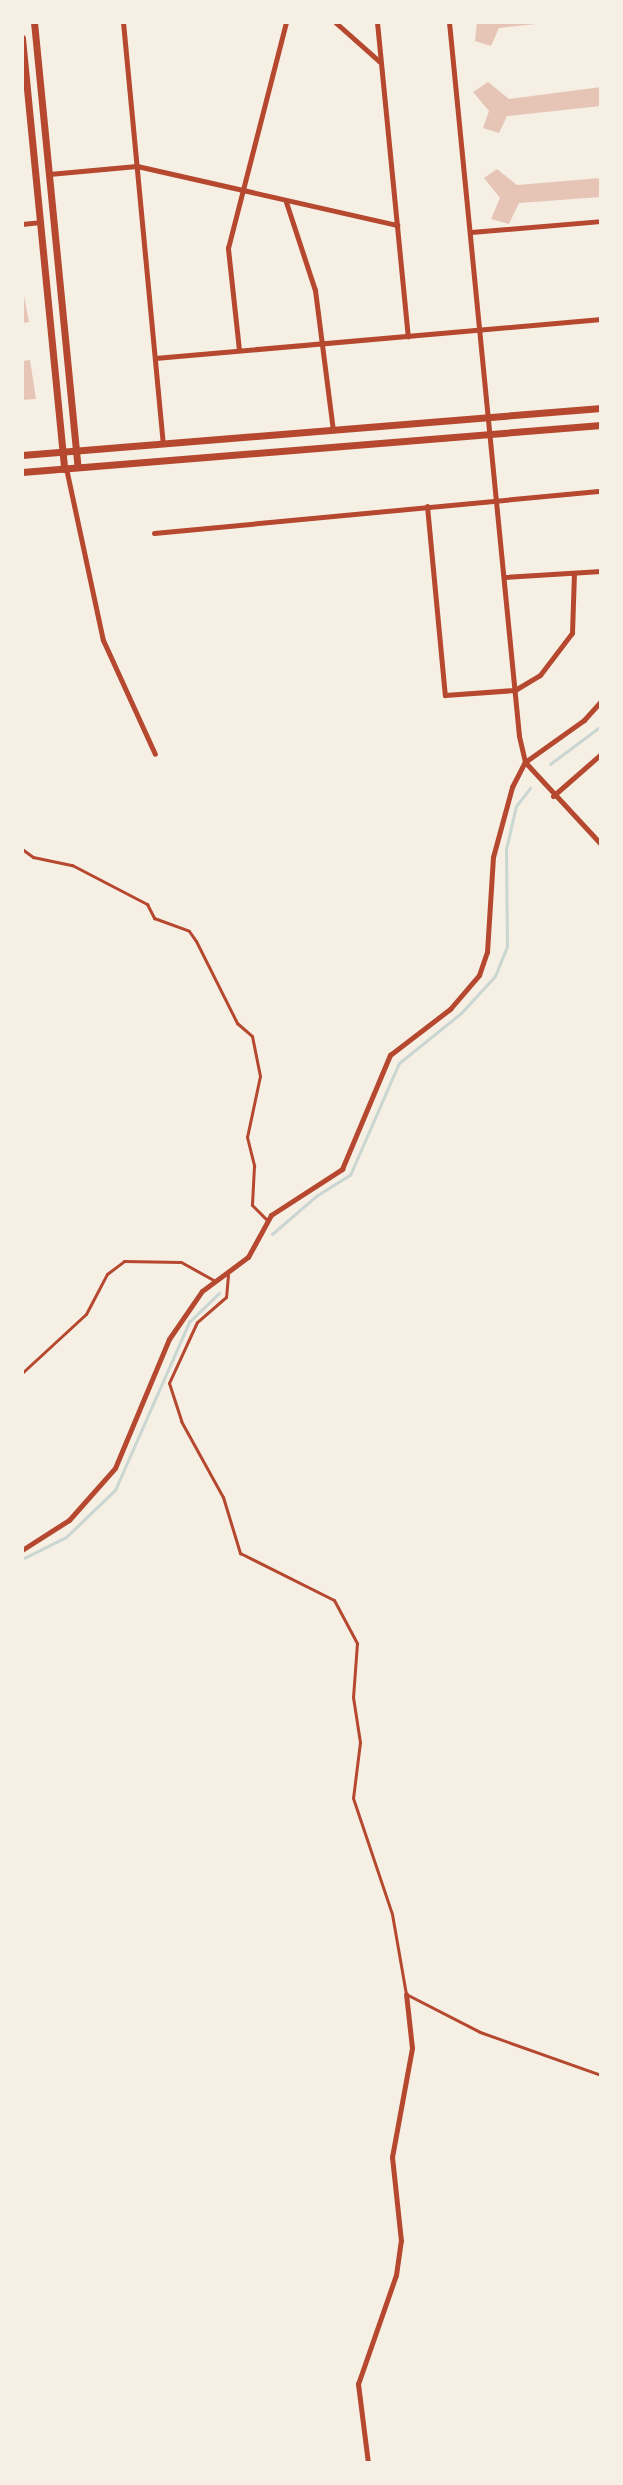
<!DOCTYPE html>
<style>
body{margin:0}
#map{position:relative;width:623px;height:2485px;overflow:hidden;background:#f6efe4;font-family:"Fira Sans",sans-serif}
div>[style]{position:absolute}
.stream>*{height:3px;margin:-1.5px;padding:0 1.5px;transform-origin:1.5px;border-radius:1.5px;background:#c9d6d2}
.building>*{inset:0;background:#e6c5b7}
.service>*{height:3px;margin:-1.5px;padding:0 1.5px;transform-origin:1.5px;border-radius:1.5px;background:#b5482f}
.minor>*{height:5px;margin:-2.5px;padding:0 2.5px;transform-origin:2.5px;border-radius:2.5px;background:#b5482f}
.tertiary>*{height:7px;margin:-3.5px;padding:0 3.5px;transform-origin:3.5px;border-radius:3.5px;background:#b5482f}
span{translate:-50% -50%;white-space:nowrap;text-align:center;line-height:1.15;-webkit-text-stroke:6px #f6efe4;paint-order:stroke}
.frame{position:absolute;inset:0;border:24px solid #f6efe4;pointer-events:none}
</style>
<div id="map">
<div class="stream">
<i style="left:550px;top:764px;width:64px;rotate:-36.7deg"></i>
<i style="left:272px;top:1234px;width:58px;rotate:-40.8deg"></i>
<i style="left:316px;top:1196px;width:40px;rotate:-32deg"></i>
<i style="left:350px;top:1175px;width:122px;rotate:-66.4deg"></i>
<i style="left:399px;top:1063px;width:80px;rotate:-38.9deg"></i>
<i style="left:461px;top:1013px;width:50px;rotate:-47.4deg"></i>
<i style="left:495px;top:976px;width:32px;rotate:-68deg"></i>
<i style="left:507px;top:946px;width:97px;rotate:-90.6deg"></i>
<i style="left:506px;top:849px;width:44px;rotate:-76.9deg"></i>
<i style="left:516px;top:806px;width:23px;rotate:-52deg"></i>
<i style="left:22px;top:1559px;width:49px;rotate:-26.6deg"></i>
<i style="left:66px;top:1537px;width:68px;rotate:-43.8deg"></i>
<i style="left:115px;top:1490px;width:184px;rotate:-66.2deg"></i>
<i style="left:189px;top:1322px;width:42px;rotate:-44deg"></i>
</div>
<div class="building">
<i style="clip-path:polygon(477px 22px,535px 22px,536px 24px,499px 28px,491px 46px,475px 41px)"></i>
<i style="clip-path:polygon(488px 82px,509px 99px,601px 87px,601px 106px,507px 116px,499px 133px,483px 128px,489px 111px,473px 92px)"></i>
<i style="clip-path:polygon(497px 169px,517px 185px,601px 178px,601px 197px,519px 203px,509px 224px,491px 219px,500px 198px,484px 178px)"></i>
<i style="clip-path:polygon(22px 285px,29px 322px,22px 323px)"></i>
<i style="clip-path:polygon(30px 360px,36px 399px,22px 400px,22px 361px)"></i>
</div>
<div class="service">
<i style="left:22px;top:849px;width:14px;rotate:36deg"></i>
<i style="left:33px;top:857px;width:40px;rotate:12deg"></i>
<i style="left:72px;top:865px;width:85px;rotate:27.5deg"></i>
<i style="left:147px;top:904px;width:16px;rotate:63deg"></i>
<i style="left:154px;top:918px;width:37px;rotate:20deg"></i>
<i style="left:189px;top:931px;width:12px;rotate:55deg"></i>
<i style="left:196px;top:941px;width:92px;rotate:63.4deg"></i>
<i style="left:237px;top:1023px;width:20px;rotate:41deg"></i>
<i style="left:252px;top:1036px;width:41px;rotate:78.7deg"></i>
<i style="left:260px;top:1076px;width:62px;rotate:102deg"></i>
<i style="left:247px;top:1137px;width:30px;rotate:76deg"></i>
<i style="left:254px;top:1166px;width:39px;rotate:93deg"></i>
<i style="left:252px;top:1205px;width:21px;rotate:45deg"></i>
<i style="left:228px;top:1275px;width:22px;rotate:95deg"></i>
<i style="left:226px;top:1297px;width:38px;rotate:139deg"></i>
<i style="left:197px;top:1322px;width:67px;rotate:114.7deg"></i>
<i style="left:169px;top:1383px;width:40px;rotate:72deg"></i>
<i style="left:181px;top:1421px;width:87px;rotate:61.1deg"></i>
<i style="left:223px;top:1497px;width:59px;rotate:73.1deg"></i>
<i style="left:240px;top:1553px;width:105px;rotate:26.6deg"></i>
<i style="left:334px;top:1600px;width:49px;rotate:61.9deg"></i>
<i style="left:357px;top:1643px;width:54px;rotate:94.2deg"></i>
<i style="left:353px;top:1697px;width:46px;rotate:81.2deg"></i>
<i style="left:360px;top:1742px;width:56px;rotate:97.1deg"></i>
<i style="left:353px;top:1798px;width:122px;rotate:71.4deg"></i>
<i style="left:392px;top:1914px;width:81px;rotate:80.1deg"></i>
<i style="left:406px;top:1994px;width:83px;rotate:27.2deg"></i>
<i style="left:480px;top:2032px;width:128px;rotate:19.6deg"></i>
<i style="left:22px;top:1373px;width:87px;rotate:-42.7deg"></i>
<i style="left:86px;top:1314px;width:45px;rotate:-62.3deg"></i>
<i style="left:107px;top:1274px;width:21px;rotate:-37deg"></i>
<i style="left:124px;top:1261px;width:57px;rotate:1deg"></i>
<i style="left:181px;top:1262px;width:37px;rotate:29deg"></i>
</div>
<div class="minor">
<i style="left:123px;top:22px;width:422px;rotate:84.6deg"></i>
<i style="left:335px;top:22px;width:60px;rotate:41.6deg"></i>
<i style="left:377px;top:22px;width:316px;rotate:84.4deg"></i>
<i style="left:449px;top:22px;width:717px;rotate:84.4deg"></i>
<i style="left:519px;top:736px;width:27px;rotate:77deg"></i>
<i style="left:525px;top:762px;width:112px;rotate:47.2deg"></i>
<i style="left:49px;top:174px;width:88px;rotate:-5.2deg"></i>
<i style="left:137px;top:166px;width:267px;rotate:12.8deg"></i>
<i style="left:286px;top:202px;width:93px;rotate:71.8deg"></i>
<i style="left:315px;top:290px;width:141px;rotate:82.7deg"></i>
<i style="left:22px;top:224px;width:18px;rotate:-6deg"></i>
<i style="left:471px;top:232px;width:130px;rotate:-4.8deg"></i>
<i style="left:239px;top:350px;width:103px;rotate:-96.2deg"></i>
<i style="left:228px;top:248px;width:233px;rotate:-75.6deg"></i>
<i style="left:155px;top:358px;width:448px;rotate:-5deg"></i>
<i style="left:66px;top:468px;width:176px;rotate:77.9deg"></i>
<i style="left:103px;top:640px;width:125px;rotate:65.5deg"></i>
<i style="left:427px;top:506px;width:190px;rotate:84.6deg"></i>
<i style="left:445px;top:695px;width:70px;rotate:-4.1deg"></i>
<i style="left:515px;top:690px;width:29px;rotate:-31deg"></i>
<i style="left:540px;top:675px;width:53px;rotate:-52.7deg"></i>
<i style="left:572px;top:633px;width:60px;rotate:-88.1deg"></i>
<i style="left:154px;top:533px;width:449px;rotate:-5.4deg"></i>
<i style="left:505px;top:577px;width:96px;rotate:-3.6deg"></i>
<i style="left:553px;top:796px;width:64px;rotate:-41.2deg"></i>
<i style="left:22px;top:1550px;width:56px;rotate:-32.6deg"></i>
<i style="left:69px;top:1520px;width:69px;rotate:-48.5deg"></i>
<i style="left:115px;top:1468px;width:140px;rotate:-67.3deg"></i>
<i style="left:169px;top:1339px;width:58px;rotate:-55.5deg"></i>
<i style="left:202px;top:1291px;width:57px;rotate:-36.5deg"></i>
<i style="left:248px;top:1257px;width:48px;rotate:-61.3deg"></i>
<i style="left:271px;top:1215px;width:85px;rotate:-32.9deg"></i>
<i style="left:342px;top:1169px;width:124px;rotate:-67.2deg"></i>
<i style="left:390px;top:1055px;width:76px;rotate:-37.5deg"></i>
<i style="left:450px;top:1009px;width:45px;rotate:-49.5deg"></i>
<i style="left:479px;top:975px;width:24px;rotate:-71deg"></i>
<i style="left:487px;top:952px;width:95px;rotate:-86.4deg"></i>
<i style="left:493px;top:857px;width:73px;rotate:-74.8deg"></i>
<i style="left:512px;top:787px;width:28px;rotate:-63deg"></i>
<i style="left:525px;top:762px;width:72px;rotate:-35.4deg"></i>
<i style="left:584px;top:720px;width:25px;rotate:-48deg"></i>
<i style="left:368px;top:2463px;width:80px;rotate:-97.2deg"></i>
<i style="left:358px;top:2384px;width:115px;rotate:-70.8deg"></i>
<i style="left:396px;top:2275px;width:34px;rotate:-82deg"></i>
<i style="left:401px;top:2241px;width:84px;rotate:-96.1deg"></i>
<i style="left:392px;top:2157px;width:111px;rotate:-79.6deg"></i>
<i style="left:412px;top:2048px;width:54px;rotate:-96.3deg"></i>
</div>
<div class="tertiary">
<i style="left:34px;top:22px;width:447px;rotate:84.4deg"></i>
<i style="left:22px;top:38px;width:433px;rotate:84.4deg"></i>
<i style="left:22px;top:455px;width:581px;rotate:-4.64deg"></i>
<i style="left:22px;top:472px;width:581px;rotate:-4.64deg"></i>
</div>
<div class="frame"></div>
</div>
